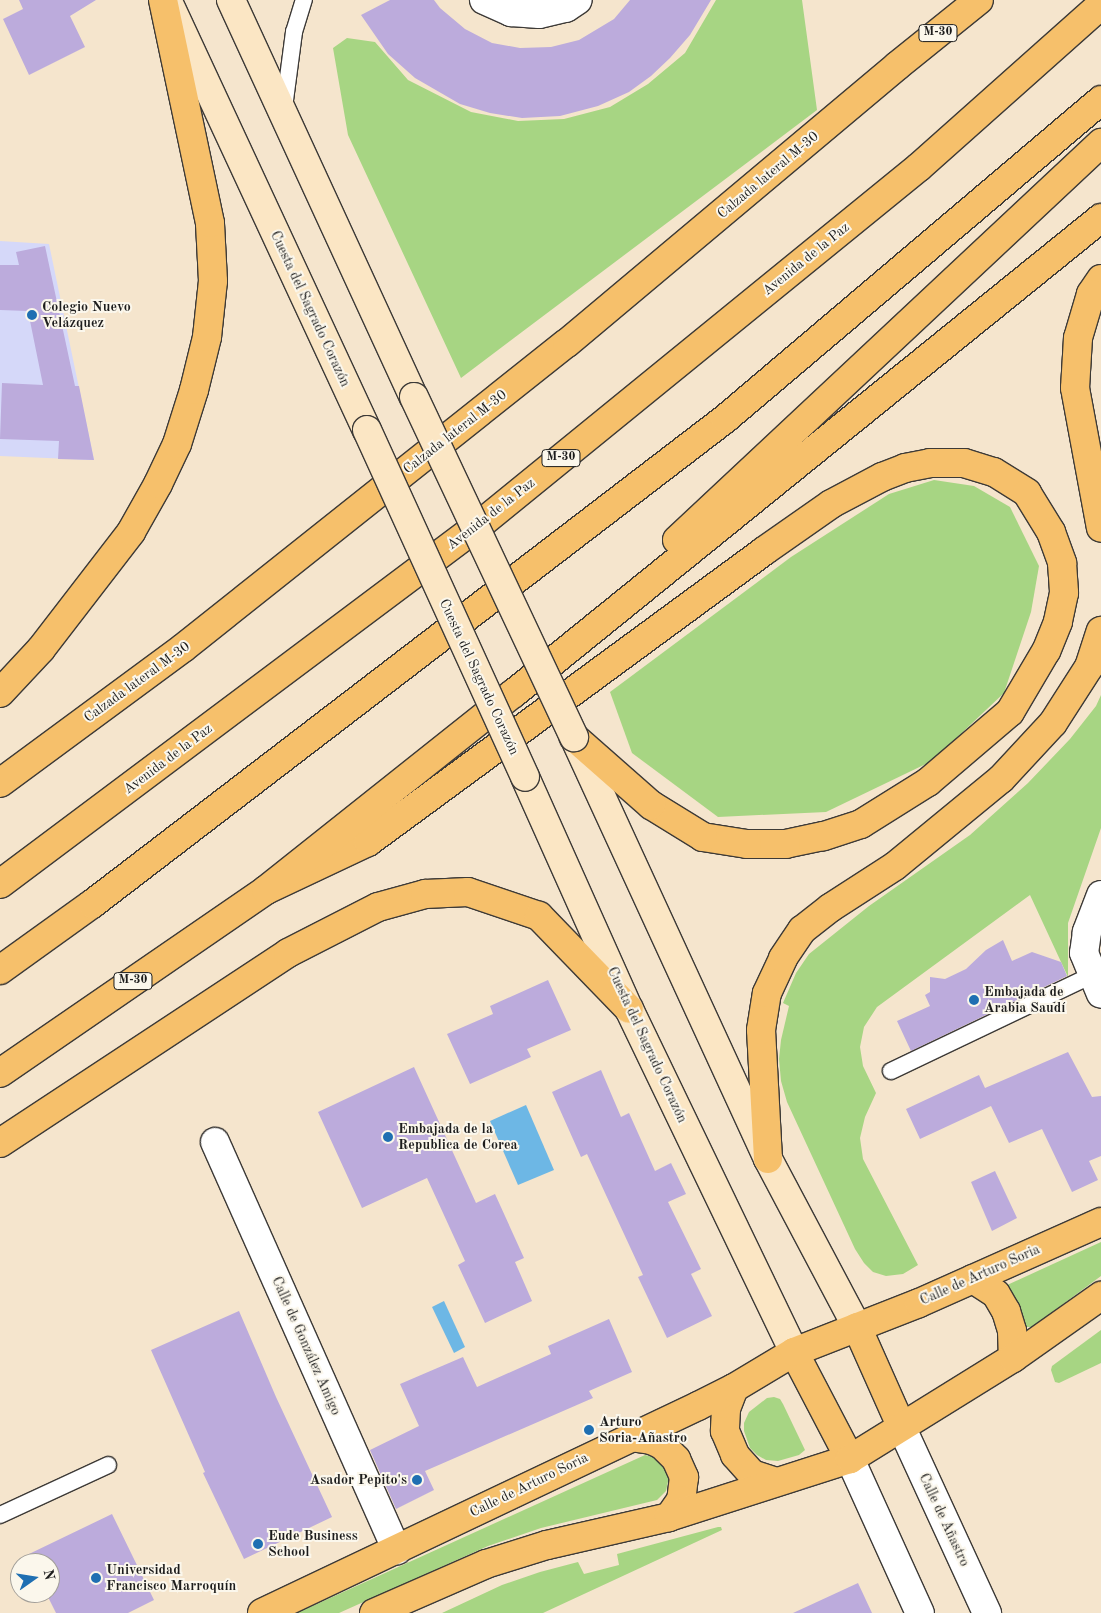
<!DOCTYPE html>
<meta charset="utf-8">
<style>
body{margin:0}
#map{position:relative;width:1101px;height:1613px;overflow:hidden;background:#f5e5cd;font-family:"Old Standard TT",serif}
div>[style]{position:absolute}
.built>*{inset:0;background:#d5d8f9}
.green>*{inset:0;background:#a7d583}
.water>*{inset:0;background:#6db7e5}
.building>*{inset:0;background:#bcabdc}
.roads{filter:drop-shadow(1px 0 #3d3a37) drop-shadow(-1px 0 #3d3a37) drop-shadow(0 1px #3d3a37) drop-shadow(0 -1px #3d3a37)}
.service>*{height:16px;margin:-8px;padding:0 8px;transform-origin:8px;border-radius:8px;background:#fff}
.minor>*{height:28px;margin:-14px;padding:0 14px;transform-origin:14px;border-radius:14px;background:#fff}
.secondary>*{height:28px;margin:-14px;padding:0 14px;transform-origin:14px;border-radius:14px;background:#fbe6c4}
.primary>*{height:28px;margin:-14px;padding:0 14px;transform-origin:14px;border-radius:14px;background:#f6c06b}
.motorway>*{height:28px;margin:-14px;padding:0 14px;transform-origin:14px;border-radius:14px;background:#f6c06b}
.bridges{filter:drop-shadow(1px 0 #3d3a37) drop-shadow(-1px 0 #3d3a37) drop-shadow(0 1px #3d3a37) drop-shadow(0 -1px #3d3a37)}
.secondary-bridge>*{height:28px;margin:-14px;padding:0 14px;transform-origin:14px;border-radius:14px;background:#fbe6c4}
.dots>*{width:14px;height:14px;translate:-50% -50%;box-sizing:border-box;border:2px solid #fbf7ec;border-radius:50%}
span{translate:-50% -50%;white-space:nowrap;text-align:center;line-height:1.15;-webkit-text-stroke:4px #fbf7ec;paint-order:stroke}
.shield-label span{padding:1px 4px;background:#fbf7ec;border:1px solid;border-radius:4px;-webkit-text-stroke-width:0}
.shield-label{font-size:12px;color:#1c1c1c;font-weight:700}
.street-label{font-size:14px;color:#1c1c1c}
.poi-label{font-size:14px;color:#1c1c1c;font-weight:700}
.left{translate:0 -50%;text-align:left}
.right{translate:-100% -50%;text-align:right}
.north{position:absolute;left:10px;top:1553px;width:50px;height:50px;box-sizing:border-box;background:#fbf7ec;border:1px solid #a29f99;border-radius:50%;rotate:77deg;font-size:14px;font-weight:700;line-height:20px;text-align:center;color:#1c1c1c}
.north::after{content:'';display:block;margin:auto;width:18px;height:22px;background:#1f6fb2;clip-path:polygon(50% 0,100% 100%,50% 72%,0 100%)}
</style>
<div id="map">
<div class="built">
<i style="clip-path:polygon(0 241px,49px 244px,94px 460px,0 456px)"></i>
</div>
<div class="green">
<i style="clip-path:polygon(716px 0,802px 0,817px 110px,461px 378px,348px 135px,333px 48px,347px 38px,375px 42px,408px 80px,471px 112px,518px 121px,564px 119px,610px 107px,648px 84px,685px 53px)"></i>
<i style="clip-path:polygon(934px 480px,974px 486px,1010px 507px,1039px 566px,1031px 612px,1004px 693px,932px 761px,826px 812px,718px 817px,632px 753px,610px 692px,791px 557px,889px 494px)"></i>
<i style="clip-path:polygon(1101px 695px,1101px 828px,1068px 923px,1068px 977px,1030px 895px,877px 1007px,864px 1027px,860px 1047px,863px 1066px,876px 1093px,865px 1117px,860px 1138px,863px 1159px,918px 1265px,903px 1274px,886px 1276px,873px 1272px,864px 1263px,855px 1249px,787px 1102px,781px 1081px,779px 1059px,781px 1040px,789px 1006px,783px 1003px,796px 973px,809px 954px,869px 906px,970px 835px,1028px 783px,1070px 739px,1096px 706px)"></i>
<i style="clip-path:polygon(1101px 1242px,1101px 1276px,1032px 1327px,1026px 1327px,1019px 1304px,1005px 1286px)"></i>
<i style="clip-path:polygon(1101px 1330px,1101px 1363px,1059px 1383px,1055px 1382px,1051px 1370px,1052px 1366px)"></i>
<i style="clip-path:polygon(774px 1397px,780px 1399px,783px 1404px,805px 1450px,799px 1455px,778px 1461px,766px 1460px,757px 1455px,750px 1448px,744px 1431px,744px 1423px,749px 1412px,767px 1398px)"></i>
<i style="clip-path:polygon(645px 1455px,653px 1457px,660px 1462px,669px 1477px,666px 1491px,657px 1500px,541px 1528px,488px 1546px,339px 1613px,297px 1613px)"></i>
<i style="clip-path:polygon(718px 1527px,721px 1527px,722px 1530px,543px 1613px,442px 1613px,502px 1585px,540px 1572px,578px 1562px,584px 1574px,619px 1565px,617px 1554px)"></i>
</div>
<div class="water">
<i style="clip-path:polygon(526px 1105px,554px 1170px,518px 1185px,490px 1121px)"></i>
<i style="clip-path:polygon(444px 1301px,465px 1347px,454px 1353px,432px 1307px)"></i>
</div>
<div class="building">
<i style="clip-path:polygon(19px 0,96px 0,70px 16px,85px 47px,29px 75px,3px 19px,23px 9px)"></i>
<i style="clip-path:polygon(390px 0,434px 0,440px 8px,465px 29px,492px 43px,520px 48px,551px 47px,579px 40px,614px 19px,630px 0,711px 0,690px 35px,670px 58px,651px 76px,629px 92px,598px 106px,560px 116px,522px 118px,490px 113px,460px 104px,415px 78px,388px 54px,361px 15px)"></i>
<i style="clip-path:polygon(45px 246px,75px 386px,79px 386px,94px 460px,58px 459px,59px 441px,0 439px,2px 383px,43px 385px,28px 311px,0 310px,0 265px,19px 265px,16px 252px)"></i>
<i style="clip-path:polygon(1003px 940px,1012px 961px,1032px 952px,1061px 962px,1067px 976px,911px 1051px,897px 1021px,930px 1006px,925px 995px,930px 992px,930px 977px,945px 979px,966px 969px,986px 950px)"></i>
<i style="clip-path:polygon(548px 980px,571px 1030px,527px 1049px,531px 1057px,470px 1084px,447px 1034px,493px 1014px,490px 1006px)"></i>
<i style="clip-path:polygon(1068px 1052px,1092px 1097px,1101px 1096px,1101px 1156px,1089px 1161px,1098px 1180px,1072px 1192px,1042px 1129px,1009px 1143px,991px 1106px,920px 1139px,906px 1109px,979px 1075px,985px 1088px)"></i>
<i style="clip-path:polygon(414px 1067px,476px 1203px,495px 1194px,524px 1258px,515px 1262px,532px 1301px,485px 1323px,458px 1265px,465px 1261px,427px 1178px,362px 1208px,318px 1112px)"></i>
<i style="clip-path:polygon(601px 1070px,621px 1117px,629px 1113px,655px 1171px,671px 1163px,686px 1194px,668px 1202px,701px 1269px,691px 1274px,712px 1316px,667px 1338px,638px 1277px,643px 1275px,587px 1154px,581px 1157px,552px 1092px)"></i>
<i style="clip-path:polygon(995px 1171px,1017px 1218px,992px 1231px,971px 1182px)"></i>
<i style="clip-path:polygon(239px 1311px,276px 1397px,332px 1517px,244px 1559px,203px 1473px,205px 1472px,151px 1350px)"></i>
<i style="clip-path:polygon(609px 1319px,632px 1372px,589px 1391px,593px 1398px,425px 1471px,434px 1490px,396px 1509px,370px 1450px,419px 1426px,400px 1384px,463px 1357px,477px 1387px,551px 1354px,548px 1346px)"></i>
<i style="clip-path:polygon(112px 1514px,154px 1600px,128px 1613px,56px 1613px,46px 1593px,50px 1593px,50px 1563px,33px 1563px,29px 1554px)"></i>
<i style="clip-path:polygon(858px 1583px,872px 1613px,793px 1613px)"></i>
</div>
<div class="roads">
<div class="service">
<i style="left:284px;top:108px;width:77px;rotate:-82.5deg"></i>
<i style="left:294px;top:32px;width:34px;rotate:-73deg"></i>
<i style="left:891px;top:1071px;width:223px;rotate:-25.5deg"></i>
<i style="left:0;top:1515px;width:119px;rotate:-24.8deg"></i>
</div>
<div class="minor">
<i style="left:484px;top:0;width:30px;rotate:24deg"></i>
<i style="left:511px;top:12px;width:28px;rotate:4deg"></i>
<i style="left:539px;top:14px;width:28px;rotate:-13deg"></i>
<i style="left:566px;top:8px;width:14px;rotate:-34deg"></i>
<i style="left:1101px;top:895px;width:40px;rotate:111deg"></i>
<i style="left:1087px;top:932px;width:21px;rotate:98deg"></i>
<i style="left:1084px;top:953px;width:44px;rotate:67.5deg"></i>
<i style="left:215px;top:1142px;width:447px;rotate:66deg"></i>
<i style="left:901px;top:1426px;width:206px;rotate:65.3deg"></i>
<i style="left:850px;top:1459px;width:169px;rotate:65.6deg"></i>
</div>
<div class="secondary">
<i style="left:231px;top:0;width:437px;rotate:65.3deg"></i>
<i style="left:170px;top:6px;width:468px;rotate:65.1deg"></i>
<i style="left:574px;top:737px;width:464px;rotate:65.3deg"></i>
<i style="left:768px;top:1159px;width:190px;rotate:62.1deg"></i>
<i style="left:525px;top:777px;width:254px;rotate:65.9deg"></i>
<i style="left:629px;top:1009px;width:381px;rotate:64.3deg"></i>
</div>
<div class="primary">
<i style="left:973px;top:1279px;width:27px;rotate:33deg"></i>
<i style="left:996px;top:1294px;width:20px;rotate:60deg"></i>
<i style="left:1006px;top:1311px;width:21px;rotate:73deg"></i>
<i style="left:1012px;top:1331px;width:27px;rotate:88deg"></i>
<i style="left:857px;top:1327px;width:108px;rotate:66deg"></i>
<i style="left:794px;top:1352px;width:121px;rotate:62.4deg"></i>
<i style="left:734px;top:1388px;width:22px;rotate:111deg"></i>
<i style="left:726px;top:1409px;width:22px;rotate:93deg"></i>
<i style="left:725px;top:1431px;width:26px;rotate:67deg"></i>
<i style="left:735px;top:1455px;width:25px;rotate:48deg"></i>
<i style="left:752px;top:1474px;width:25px;rotate:18deg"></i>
<i style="left:630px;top:1437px;width:21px;rotate:8deg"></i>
<i style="left:651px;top:1440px;width:12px;rotate:24deg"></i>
<i style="left:662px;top:1445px;width:20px;rotate:45deg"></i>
<i style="left:676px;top:1459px;width:20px;rotate:66deg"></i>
<i style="left:684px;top:1477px;width:23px;rotate:97deg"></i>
<i style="left:681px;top:1500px;width:21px;rotate:125deg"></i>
<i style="left:262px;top:1613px;width:483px;rotate:-25.4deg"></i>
<i style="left:698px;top:1406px;width:40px;rotate:-26.6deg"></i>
<i style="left:734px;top:1388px;width:70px;rotate:-31deg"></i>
<i style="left:794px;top:1352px;width:134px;rotate:-21.4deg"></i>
<i style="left:919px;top:1303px;width:199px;rotate:-24deg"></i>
<i style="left:374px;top:1613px;width:122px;rotate:-23.6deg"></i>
<i style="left:486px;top:1564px;width:64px;rotate:-17.3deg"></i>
<i style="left:547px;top:1545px;width:125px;rotate:-12.9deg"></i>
<i style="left:669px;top:1517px;width:190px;rotate:-17.8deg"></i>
<i style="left:850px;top:1459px;width:192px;rotate:-31.8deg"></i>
<i style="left:1013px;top:1358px;width:108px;rotate:-35.2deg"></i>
</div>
<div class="motorway">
<i style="left:1101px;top:279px;width:18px;rotate:124deg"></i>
<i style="left:1091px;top:294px;width:46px;rotate:106.5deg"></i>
<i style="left:1078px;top:338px;width:50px;rotate:93.4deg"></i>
<i style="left:1075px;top:388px;width:142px;rotate:79.5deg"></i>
<i style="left:677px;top:540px;width:581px;rotate:-43.12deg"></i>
<i style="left:0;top:693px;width:60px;rotate:-47deg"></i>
<i style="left:41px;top:649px;width:148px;rotate:-52.4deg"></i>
<i style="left:131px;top:532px;width:55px;rotate:-60.6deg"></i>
<i style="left:158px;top:484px;width:44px;rotate:-64.6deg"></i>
<i style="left:177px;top:444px;width:57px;rotate:-72.5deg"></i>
<i style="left:194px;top:390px;width:55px;rotate:-76.2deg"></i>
<i style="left:207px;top:337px;width:56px;rotate:-83.9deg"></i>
<i style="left:213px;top:281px;width:58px;rotate:-93deg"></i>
<i style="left:210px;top:223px;width:228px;rotate:-101.9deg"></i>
<i style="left:0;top:783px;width:227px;rotate:-36.4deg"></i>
<i style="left:183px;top:648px;width:490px;rotate:-38.5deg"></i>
<i style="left:567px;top:343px;width:431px;rotate:-40deg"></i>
<i style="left:897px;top:66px;width:105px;rotate:-38.8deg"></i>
<i style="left:0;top:884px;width:604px;rotate:-36.85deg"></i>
<i style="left:483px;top:522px;width:562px;rotate:-39.15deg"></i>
<i style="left:919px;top:167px;width:244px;rotate:-41.7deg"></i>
<i style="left:266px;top:890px;width:113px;rotate:-25.2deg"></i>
<i style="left:368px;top:842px;width:491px;rotate:-36.3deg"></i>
<i style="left:764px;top:551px;width:82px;rotate:-35deg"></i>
<i style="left:831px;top:504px;width:58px;rotate:-27.9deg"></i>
<i style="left:882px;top:477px;width:25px;rotate:-21deg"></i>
<i style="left:905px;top:468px;width:25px;rotate:-11deg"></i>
<i style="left:930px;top:463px;width:34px"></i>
<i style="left:964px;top:463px;width:31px;rotate:17deg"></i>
<i style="left:994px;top:472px;width:39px;rotate:32deg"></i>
<i style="left:1027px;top:493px;width:46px;rotate:58.4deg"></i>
<i style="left:1051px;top:532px;width:33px;rotate:70deg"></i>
<i style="left:1062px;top:563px;width:30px;rotate:86deg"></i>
<i style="left:1064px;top:593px;width:30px;rotate:102deg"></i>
<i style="left:1058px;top:622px;width:31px;rotate:112deg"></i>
<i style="left:1046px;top:651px;width:71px;rotate:120.5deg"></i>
<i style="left:1010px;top:712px;width:108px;rotate:139.5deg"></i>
<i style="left:928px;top:782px;width:79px;rotate:147.9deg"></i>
<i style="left:861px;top:824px;width:40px;rotate:162deg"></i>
<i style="left:823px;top:836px;width:38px;rotate:168deg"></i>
<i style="left:786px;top:844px;width:39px;rotate:180deg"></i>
<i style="left:747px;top:844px;width:45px;rotate:-171deg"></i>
<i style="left:703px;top:837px;width:61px;rotate:-148.4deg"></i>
<i style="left:651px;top:805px;width:103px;rotate:-138.6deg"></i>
<i style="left:0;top:970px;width:113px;rotate:-35.7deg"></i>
<i style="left:92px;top:904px;width:797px;rotate:-37.46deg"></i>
<i style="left:725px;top:419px;width:493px;rotate:-40.3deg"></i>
<i style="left:0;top:1073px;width:323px;rotate:-34.5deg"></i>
<i style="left:266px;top:890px;width:317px;rotate:-38.5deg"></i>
<i style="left:514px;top:693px;width:755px;rotate:-38.98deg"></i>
<i style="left:0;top:1143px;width:345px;rotate:-33.4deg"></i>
<i style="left:288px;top:953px;width:101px;rotate:-27.1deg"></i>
<i style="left:378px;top:907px;width:49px;rotate:-15.5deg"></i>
<i style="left:425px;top:894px;width:43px;rotate:-2.7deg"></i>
<i style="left:468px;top:892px;width:75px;rotate:18.7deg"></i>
<i style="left:539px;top:916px;width:129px;rotate:45.9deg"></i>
<i style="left:768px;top:1159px;width:129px;rotate:-93.1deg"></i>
<i style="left:761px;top:1030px;width:37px;rotate:-81deg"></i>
<i style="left:767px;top:993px;width:38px;rotate:-65deg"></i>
<i style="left:783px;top:958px;width:34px;rotate:-56deg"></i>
<i style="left:802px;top:930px;width:36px;rotate:-38deg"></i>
<i style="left:830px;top:908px;width:77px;rotate:-32.9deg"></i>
<i style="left:895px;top:866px;width:137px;rotate:-39.4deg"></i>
<i style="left:1001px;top:779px;width:76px;rotate:-47.1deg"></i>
<i style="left:1053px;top:723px;width:67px;rotate:-57.3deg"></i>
<i style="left:1089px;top:667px;width:38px;rotate:-72deg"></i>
</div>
</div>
<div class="bridges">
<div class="secondary-bridge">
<i style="left:414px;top:397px;width:376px;rotate:64.8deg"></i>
<i style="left:367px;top:430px;width:381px;rotate:65.5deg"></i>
</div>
</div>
<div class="dots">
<i style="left:32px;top:315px;background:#1f6fb2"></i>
<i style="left:974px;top:1000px;background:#1f6fb2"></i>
<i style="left:388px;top:1137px;background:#1f6fb2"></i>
<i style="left:589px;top:1430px;background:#1f6fb2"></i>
<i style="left:417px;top:1480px;background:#1f6fb2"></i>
<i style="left:258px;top:1544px;background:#1f6fb2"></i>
<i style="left:96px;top:1578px;background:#1f6fb2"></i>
</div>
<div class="shield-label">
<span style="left:938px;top:33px">M-30</span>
<span style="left:561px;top:458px">M-30</span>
<span style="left:133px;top:981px">M-30</span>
</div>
<div class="street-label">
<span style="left:768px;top:175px;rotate:-40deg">Calzada lateral M-30</span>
<span style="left:806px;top:259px;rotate:-39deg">Avenida de la Paz</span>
<span style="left:310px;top:309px;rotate:65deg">Cuesta del Sagrado Corazón</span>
<span style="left:455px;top:432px;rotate:-38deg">Calzada lateral M-30</span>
<span style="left:491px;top:514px;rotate:-38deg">Avenida de la Paz</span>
<span style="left:479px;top:677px;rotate:65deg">Cuesta del Sagrado Corazón</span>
<span style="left:137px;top:682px;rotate:-36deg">Calzada lateral M-30</span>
<span style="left:168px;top:759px;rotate:-37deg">Avenida de la Paz</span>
<span style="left:647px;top:1045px;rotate:65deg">Cuesta del Sagrado Corazón</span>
<span style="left:980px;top:1275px;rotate:-24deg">Calle de Arturo Soria</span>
<span style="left:306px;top:1346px;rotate:66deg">Calle de González Amigo</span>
<span style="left:529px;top:1485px;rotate:-26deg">Calle de Arturo Soria</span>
<span style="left:944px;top:1520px;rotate:65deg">Calle de Añastro</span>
</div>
<div class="poi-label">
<span class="left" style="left:42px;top:315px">Colegio Nuevo<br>Velázquez</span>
<span class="left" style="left:984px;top:1000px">Embajada de<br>Arabia Saudí</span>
<span class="left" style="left:398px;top:1137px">Embajada de la<br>Republica de Corea</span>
<span class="left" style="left:599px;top:1430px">Arturo<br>Soria-Añastro</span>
<span class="right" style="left:407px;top:1480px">Asador Pepito's</span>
<span class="left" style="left:268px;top:1544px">Eude Business<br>School</span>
<span class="left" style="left:106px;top:1578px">Universidad<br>Francisco Marroquín</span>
</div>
<div class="north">N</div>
</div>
